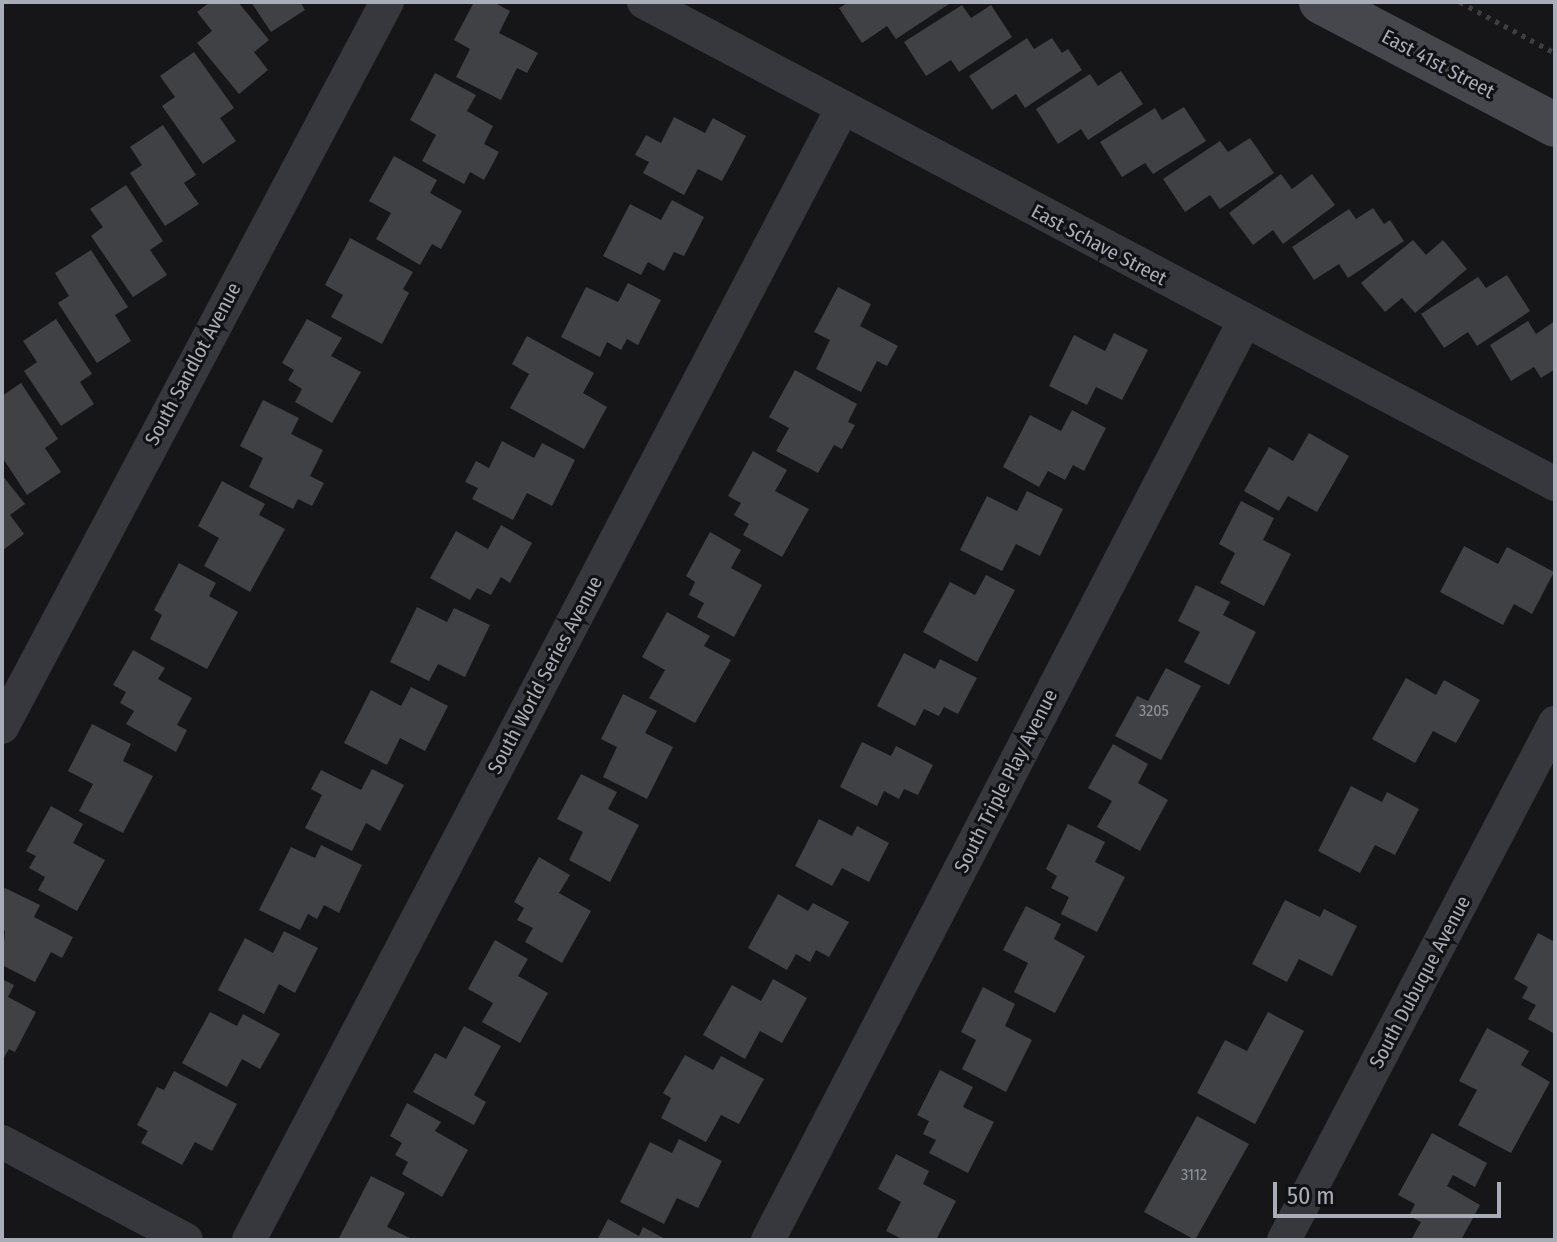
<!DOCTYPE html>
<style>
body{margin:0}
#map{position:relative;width:1557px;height:1242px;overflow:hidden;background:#161618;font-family:"Fira Sans Condensed",sans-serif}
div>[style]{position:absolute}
.building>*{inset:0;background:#404145}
.path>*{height:5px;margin-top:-2.5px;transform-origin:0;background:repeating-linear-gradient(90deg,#3d3f44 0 4px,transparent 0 10px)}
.street>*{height:34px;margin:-17px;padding:0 17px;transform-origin:17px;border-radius:17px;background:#37383d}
.secondary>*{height:44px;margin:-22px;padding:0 22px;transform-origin:22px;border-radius:22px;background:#45474d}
span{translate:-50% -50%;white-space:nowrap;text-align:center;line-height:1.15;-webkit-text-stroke:6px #111113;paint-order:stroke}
.number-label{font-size:16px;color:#8e929b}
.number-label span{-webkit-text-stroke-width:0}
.street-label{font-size:20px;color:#a8adb8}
.frame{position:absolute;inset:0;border:4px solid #a8adb8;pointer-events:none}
.scale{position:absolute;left:1273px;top:1182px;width:228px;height:36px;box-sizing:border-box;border:4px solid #a8adb8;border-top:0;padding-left:10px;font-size:24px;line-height:28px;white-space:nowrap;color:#a8adb8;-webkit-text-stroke:6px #111113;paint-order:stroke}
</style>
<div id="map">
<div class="building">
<i style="clip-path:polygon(210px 2px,238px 2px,269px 40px,254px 52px,268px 70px,239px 94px,197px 43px,212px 31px,197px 12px)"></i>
<i style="clip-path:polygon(251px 2px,300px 2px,305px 10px,271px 32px)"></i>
<i style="clip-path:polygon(474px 2px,493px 2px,510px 11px,499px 33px,538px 53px,527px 73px,517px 68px,501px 100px,456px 77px,470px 49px,454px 40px)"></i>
<i style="clip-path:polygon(849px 2px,952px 2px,896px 39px,887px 26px,862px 43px,839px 8px)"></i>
<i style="clip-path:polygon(962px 5px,971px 18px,991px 5px,1012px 37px,959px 72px,951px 60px,926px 76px,904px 42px)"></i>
<i style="clip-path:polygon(1027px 38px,1034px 49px,1052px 38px,1062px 53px,1068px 49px,1082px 70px,1025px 108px,1016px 94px,992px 110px,969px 76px)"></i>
<i style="clip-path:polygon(194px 52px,234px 108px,220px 118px,236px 141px,203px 164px,162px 106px,175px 97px,160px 76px)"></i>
<i style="clip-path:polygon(1121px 71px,1143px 104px,1088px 140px,1081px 129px,1058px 144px,1036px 109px,1090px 74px,1098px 86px)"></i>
<i style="clip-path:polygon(435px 73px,476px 95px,467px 111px,493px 126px,484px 144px,499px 152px,484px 180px,470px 172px,464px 184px,422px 161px,436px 135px,410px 120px)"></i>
<i style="clip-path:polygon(1184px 107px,1206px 141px,1153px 174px,1145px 163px,1122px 177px,1100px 142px,1155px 108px,1162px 120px)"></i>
<i style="clip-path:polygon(674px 117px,705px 133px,713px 118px,746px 136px,722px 181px,698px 169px,684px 195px,643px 173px,649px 162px,635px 155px,646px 135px,661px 143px)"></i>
<i style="clip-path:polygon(163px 125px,196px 175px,184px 183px,199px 204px,165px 226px,130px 173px,142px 165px,130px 147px)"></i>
<i style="clip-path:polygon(1250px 138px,1274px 173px,1220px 209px,1210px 195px,1185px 212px,1163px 179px,1220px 141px,1228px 152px)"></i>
<i style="clip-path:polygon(394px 156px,437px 180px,430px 193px,462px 211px,441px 249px,432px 244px,420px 265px,376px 239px,391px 213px,369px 201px)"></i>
<i style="clip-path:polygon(1281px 174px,1292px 189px,1312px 174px,1335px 205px,1283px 244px,1273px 230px,1253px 245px,1229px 213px)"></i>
<i style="clip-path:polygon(126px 185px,163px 241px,150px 250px,167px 275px,133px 297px,91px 236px,103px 227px,90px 209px)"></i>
<i style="clip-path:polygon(672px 200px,704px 217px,684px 256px,674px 252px,664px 271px,648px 262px,641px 275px,603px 256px,630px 204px,661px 220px)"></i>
<i style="clip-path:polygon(1373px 208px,1384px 224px,1390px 220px,1404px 241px,1348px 278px,1339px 264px,1314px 280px,1292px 247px,1349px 209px,1356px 219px)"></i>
<i style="clip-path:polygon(350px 238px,413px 272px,403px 289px,409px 293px,382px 344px,331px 317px,343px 295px,325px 285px)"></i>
<i style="clip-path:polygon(1413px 240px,1426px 255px,1443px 240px,1467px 269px,1415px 313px,1402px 298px,1385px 312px,1361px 283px)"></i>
<i style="clip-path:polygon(91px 250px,128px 307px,115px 315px,131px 341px,97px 363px,58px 303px,69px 296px,55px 273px)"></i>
<i style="clip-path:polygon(1507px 275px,1530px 311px,1477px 346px,1468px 332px,1444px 348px,1421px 314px,1478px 277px,1486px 288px)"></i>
<i style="clip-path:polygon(628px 283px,661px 300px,638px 345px,627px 339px,621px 350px,607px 342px,600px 357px,561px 337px,586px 287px,618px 302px)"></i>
<i style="clip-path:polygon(838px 287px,871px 304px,860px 326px,898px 346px,887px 366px,877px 361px,861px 392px,816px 369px,830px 340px,814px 332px)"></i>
<i style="clip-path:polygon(56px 319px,92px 374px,80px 382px,94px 404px,61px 426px,24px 371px,37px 362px,23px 341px)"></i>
<i style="clip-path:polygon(307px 319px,342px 338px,331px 356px,361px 372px,332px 423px,295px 402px,302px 389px,288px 380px,294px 370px,282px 363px)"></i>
<i style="clip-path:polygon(1528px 321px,1536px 334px,1555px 321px,1555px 369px,1541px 378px,1534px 367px,1511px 381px,1490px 345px)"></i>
<i style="clip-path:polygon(1114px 333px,1148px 350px,1122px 400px,1096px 387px,1087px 405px,1049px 386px,1074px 335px,1105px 351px)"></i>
<i style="clip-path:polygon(527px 336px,594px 373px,583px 393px,607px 407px,584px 449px,510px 408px,529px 374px,512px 364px)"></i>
<i style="clip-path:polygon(795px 370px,857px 404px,848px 422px,855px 425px,842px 449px,834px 445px,818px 473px,776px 451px,789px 428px,769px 417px)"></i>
<i style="clip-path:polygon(21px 383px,58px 439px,45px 448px,61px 472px,27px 495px,2px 457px,2px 396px)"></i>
<i style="clip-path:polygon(263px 400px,299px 418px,291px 434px,323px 450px,310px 476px,324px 483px,312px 506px,298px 499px,293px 509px,249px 487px,263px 458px,240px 446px)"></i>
<i style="clip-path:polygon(1072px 410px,1106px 428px,1084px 471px,1073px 465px,1065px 480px,1048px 471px,1039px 487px,1003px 467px,1030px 415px,1061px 431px)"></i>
<i style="clip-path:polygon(1309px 433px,1349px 456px,1317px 512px,1288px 496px,1279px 511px,1244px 491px,1269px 447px,1293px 461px)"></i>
<i style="clip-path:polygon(502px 441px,534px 458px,542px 443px,575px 460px,552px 506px,527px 493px,513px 520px,472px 499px,478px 488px,465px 482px,476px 461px,489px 468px)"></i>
<i style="clip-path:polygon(753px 451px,787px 470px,775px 491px,809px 509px,782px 557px,743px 535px,749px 524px,734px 515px,741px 503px,728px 496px)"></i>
<i style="clip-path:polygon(2px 475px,25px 504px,10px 515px,24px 534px,2px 551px)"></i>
<i style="clip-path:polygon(222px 481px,265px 504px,259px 515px,285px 529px,250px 592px,204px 566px,219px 538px,198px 526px)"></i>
<i style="clip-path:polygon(1027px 491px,1063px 509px,1040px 556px,1016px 544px,1002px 571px,960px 550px,987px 496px,1017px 511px)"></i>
<i style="clip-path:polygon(1241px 501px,1274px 518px,1263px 540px,1291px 554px,1264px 606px,1220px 583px,1235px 553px,1219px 544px)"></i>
<i style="clip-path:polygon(501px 525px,532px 543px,510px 583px,501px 577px,491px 595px,477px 588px,470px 600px,430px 578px,456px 531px,488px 549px)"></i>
<i style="clip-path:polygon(710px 532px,741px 550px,731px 568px,762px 585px,734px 637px,697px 617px,704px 603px,689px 595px,695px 582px,686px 576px)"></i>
<i style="clip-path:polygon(1464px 546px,1498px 564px,1507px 547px,1554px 572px,1532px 614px,1514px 604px,1503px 625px,1440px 592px)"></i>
<i style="clip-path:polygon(179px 563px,216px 583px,209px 596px,238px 612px,207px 669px,150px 639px,162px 615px,154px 610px)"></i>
<i style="clip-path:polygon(986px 575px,1015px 590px,977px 662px,923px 632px,950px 582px,975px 595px)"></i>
<i style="clip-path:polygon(1196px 585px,1230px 602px,1223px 615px,1256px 632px,1229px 685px,1184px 662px,1200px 632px,1178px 621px)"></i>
<i style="clip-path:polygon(417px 607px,447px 622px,454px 608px,490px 625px,465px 677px,438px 664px,429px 681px,390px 662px)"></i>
<i style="clip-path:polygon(667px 612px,710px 636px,704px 646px,731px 660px,695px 723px,649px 698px,665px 670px,642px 657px)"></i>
<i style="clip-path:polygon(133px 650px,165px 668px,158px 679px,192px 698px,177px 725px,187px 730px,176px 752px,126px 724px,134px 711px,120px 703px,126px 692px,113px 685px)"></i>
<i style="clip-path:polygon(904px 653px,935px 669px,940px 659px,977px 678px,958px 714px,944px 707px,939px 716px,924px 709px,915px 726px,877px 706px)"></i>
<i style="clip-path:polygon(1166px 668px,1201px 686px,1161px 760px,1115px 736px,1137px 696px,1148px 701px)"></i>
<i style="clip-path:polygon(1406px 678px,1436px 695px,1444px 680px,1480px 700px,1456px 743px,1433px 731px,1415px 763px,1372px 739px)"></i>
<i style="clip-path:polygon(411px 687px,448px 706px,425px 751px,400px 738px,387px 765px,344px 743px,371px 690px,401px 706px)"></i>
<i style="clip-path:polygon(623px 694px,657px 711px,645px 733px,673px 747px,647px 799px,603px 777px,617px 747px,601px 739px)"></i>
<i style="clip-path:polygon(92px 724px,131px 744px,123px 761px,153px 776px,123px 833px,79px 811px,93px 784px,68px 771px)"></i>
<i style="clip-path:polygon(862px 742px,891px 756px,896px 746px,933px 765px,918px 795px,904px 789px,899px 799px,884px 791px,877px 806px,840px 787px)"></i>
<i style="clip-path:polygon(1113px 744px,1148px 764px,1138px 783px,1168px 800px,1140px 851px,1097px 827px,1112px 801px,1088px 788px)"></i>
<i style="clip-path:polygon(372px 769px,404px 785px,380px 831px,366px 823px,352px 851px,305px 828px,322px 795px,311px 789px,321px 770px,361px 790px)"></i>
<i style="clip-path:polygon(581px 774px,617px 792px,608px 809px,639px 825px,610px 882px,569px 860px,583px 832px,557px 819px)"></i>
<i style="clip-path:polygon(1351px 786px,1382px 802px,1387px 792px,1419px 809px,1395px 855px,1375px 845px,1360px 873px,1318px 851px)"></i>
<i style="clip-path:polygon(51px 806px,83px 824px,73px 843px,105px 860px,77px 911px,38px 890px,45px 877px,29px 868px,36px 856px,26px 851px)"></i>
<i style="clip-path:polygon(819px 819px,852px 836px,857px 826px,889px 843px,869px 882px,842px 868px,832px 886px,795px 866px)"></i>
<i style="clip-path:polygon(1068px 824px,1105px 842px,1095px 862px,1125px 877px,1097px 932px,1061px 914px,1069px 897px,1051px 888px,1057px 876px,1046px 869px)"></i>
<i style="clip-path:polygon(321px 845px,362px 865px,339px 913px,324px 905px,317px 919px,308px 914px,300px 930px,259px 910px,291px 847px,315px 858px)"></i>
<i style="clip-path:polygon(539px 857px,570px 875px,559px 893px,591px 911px,562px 963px,525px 942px,533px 928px,517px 920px,524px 908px,514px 902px)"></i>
<i style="clip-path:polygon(5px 888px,40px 905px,34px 917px,73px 937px,62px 958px,51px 952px,35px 982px,2px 965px,5px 931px,2px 929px,2px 894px)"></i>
<i style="clip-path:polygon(778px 894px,808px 911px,813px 903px,849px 922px,829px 957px,816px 950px,810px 962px,796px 954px,787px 970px,748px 948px)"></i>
<i style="clip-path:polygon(1285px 900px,1320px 917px,1324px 909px,1357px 926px,1332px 976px,1299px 959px,1287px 982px,1252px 964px)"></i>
<i style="clip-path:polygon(1026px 906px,1061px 924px,1054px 939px,1085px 956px,1055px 1013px,1014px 992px,1028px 963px,1003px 950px)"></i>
<i style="clip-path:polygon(284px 931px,318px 948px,295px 993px,279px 984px,264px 1014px,218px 990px,245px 938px,273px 953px)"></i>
<i style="clip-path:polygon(1538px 933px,1555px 942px,1555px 1034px,1528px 1019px,1536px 1005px,1522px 998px,1528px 987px,1514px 979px)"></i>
<i style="clip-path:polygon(495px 940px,528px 959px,518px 976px,548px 993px,520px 1043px,482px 1022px,493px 1003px,468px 989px)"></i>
<i style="clip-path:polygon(2px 979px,14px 985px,8px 997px,36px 1012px,15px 1052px,9px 1049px,2px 1061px)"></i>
<i style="clip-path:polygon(773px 979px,807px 998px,782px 1043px,760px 1031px,745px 1059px,703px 1035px,732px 985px,761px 1001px)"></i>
<i style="clip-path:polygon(983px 987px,1015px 1004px,1005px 1026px,1032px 1040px,1006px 1092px,962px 1069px,976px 1040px,961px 1032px)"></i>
<i style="clip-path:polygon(210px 1012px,237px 1026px,243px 1014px,280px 1034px,260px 1069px,242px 1059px,227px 1087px,182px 1063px)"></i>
<i style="clip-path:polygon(1268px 1012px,1304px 1031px,1255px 1124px,1197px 1093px,1225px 1040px,1247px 1051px)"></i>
<i style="clip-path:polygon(464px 1026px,501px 1046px,474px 1095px,486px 1102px,474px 1125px,413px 1092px,435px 1053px,446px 1059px)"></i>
<i style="clip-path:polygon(1487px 1028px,1529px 1051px,1521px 1065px,1550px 1082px,1511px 1153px,1458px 1125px,1477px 1090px,1459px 1081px)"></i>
<i style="clip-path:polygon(685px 1055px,713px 1070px,721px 1056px,764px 1079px,739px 1124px,721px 1115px,706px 1142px,661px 1118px,671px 1098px,663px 1093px)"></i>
<i style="clip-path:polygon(940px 1070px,973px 1087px,963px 1107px,994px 1122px,968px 1173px,929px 1153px,936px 1140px,923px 1134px,929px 1121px,917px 1115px)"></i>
<i style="clip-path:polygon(174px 1071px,237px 1104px,212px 1151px,195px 1142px,182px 1165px,141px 1143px,148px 1131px,137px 1125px,157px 1087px,164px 1090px)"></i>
<i style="clip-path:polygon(407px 1103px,441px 1122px,435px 1131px,468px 1150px,442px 1197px,402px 1174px,408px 1162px,395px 1155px,402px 1143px,390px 1136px)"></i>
<i style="clip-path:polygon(1197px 1116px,1249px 1144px,1195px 1240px,1144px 1212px)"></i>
<i style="clip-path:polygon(1432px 1133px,1487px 1163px,1475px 1187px,1453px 1175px,1447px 1186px,1480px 1205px,1461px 1240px,1411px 1240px,1421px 1222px,1409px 1216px,1415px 1204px,1398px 1195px)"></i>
<i style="clip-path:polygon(679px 1139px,722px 1161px,698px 1208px,677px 1198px,664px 1224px,620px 1202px,650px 1142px,672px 1153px)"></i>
<i style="clip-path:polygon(896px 1154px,929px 1171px,923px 1184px,956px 1201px,936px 1240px,904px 1240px,886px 1231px,901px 1202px,878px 1189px)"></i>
<i style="clip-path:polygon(371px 1176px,405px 1193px,387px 1227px,414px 1240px,338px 1240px)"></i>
<i style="clip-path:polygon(608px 1219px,639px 1236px,643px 1227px,667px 1240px,597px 1240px)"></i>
</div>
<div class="path">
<i style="left:1460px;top:2px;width:108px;rotate:28.2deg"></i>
</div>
<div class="street">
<i style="left:644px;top:2px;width:1031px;rotate:27.88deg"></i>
<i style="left:2px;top:727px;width:821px;rotate:-62.03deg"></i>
<i style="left:2px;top:1142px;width:208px;rotate:28deg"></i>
<i style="left:249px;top:1240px;width:1277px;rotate:-62.33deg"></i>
<i style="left:768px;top:1240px;width:1034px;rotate:-62.59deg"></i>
<i style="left:1284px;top:1240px;width:584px;rotate:-62.34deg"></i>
</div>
<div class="secondary">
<i style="left:1321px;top:2px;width:264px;rotate:27.7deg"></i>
</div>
<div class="number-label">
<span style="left:1154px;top:711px">3205</span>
<span style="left:1194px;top:1175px">3112</span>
</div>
<div class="street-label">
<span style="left:1438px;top:64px;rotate:28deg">East 41st Street</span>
<span style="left:1099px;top:245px;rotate:28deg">East Schave Street</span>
<span style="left:193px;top:364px;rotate:-62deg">South Sandlot Avenue</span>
<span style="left:545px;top:675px;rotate:-62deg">South World Series Avenue</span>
<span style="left:1006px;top:781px;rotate:-63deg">South Triple Play Avenue</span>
<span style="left:1420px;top:982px;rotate:-62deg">South Dubuque Avenue</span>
</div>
<div class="frame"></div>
<div class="scale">50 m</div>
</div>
